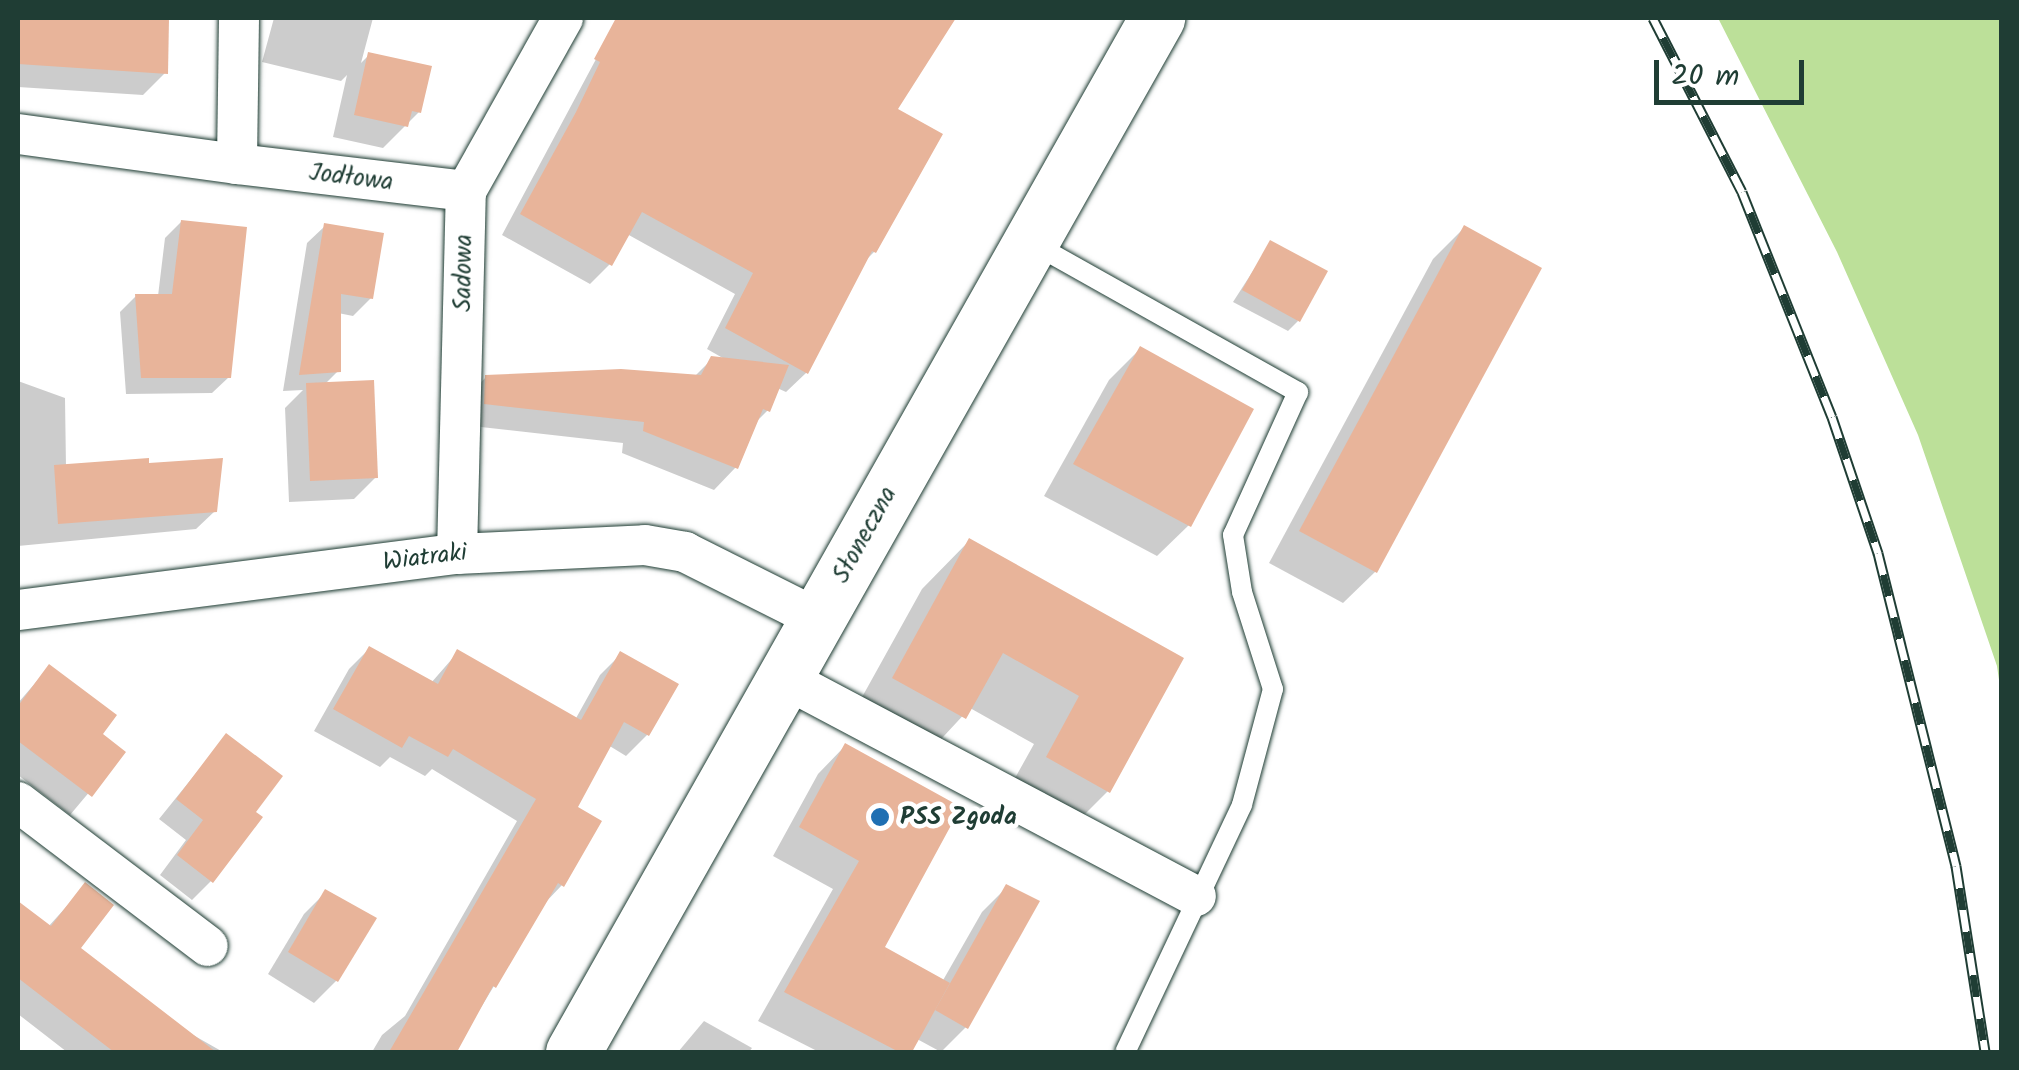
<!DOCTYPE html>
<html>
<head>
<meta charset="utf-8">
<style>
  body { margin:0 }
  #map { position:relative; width:2019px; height:1070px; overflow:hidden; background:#fff; font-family:Kalam,sans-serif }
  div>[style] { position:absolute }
  .green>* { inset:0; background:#bce099 }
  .shadow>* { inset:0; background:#0003 }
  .building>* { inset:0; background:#e8b49a }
  .roads { filter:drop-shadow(0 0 2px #1f3d34) drop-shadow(0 0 2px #1f3d34) }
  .lane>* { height:20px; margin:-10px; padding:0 10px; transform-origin:10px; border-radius:10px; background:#fff }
  .street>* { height:40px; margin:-20px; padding:0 20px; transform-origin:20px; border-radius:20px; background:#fff }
  .secondary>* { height:55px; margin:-27.5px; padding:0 27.5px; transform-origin:27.5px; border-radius:27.5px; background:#fff }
  .rail>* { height:11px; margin-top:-5.5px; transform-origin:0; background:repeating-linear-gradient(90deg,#fff 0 22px,#1f3d34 0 44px); box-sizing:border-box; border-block:2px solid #1f3d34 }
  .dots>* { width:28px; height:28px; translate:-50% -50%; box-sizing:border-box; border:5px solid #fff; border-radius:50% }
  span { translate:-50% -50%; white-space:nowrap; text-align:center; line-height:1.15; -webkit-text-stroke:9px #fff; paint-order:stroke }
  .street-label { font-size:25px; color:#1f3d34 }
  .poi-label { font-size:25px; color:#1f3d34; font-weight:700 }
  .left { translate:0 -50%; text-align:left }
  .frame { position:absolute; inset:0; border:20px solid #1f3d34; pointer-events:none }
  .scale { position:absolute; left:1654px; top:60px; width:150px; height:45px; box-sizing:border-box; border:5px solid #1f3d34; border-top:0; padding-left:12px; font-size:30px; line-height:35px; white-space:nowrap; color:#1f3d34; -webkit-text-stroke:8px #fff; paint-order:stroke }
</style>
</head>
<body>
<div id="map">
  <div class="green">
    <i style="clip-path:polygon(1718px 18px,2001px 18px,2001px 694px,1997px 666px,1918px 435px,1837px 252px)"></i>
  </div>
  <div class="shadow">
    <i style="clip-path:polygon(18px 18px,167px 18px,165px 73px,143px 95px,18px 87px)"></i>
    <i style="clip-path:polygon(274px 18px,373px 18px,361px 63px,369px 55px,419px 112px,383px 148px,333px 137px,347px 75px,341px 81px,262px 62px)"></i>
    <i style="clip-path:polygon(618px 18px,953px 18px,895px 110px,874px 252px,863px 263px,806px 373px,786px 392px,777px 388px,768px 410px,753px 425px,736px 467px,714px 490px,622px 453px,623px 443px,463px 425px,464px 400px,486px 377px,694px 377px,712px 359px,728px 361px,707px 349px,735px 294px,627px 234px,610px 264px,590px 284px,502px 235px)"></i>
    <i style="clip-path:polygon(181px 222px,229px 377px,212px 393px,126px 394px,120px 312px,136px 296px,158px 296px,165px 238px)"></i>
    <i style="clip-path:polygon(325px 226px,371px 298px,353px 316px,338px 313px,338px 371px,324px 385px,376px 477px,354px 499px,289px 502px,285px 408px,303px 390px,283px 391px,307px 243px)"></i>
    <i style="clip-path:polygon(1464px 228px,1375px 572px,1343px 603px,1269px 563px,1433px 259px)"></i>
    <i style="clip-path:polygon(1271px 243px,1298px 321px,1288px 331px,1233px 302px)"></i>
    <i style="clip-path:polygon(1140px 349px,1189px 525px,1157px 556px,1044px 496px,1109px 380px)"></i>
    <i style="clip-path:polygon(18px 381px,65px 398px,66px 467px,215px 511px,196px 529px,18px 546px)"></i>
    <i style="clip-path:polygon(969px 541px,1181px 659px,1108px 791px,1061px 838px,1000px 805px,1034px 744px,970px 708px,917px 765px,846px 726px,922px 589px)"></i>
    <i style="clip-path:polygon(369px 649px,431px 683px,458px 652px,575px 720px,600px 675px,621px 654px,676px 685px,647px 735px,626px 756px,608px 745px,574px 808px,562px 885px,543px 905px,454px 1052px,372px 1052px,382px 1035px,405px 1016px,517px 821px,432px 769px,425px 776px,390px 757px,380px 767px,314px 731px,349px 669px)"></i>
    <i style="clip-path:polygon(49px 667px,99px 734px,123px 752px,70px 815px,18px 775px,18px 703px)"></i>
    <i style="clip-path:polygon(226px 736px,252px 813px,211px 881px,192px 900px,160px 875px,186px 840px,159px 819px)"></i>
    <i style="clip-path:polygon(845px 746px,882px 948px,942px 982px,982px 912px,1007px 887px,966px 1027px,941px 1052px,917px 1039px,910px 1052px,819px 1052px,758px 1021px,833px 889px,773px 856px,818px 774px)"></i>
    <i style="clip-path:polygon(85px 886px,78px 949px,179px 1027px,223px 1052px,67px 1052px,18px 1014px,18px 903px,48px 927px)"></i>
    <i style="clip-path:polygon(326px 892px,336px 981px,314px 1003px,268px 974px,304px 914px)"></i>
    <i style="clip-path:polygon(704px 1021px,752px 1048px,749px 1052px,678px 1052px)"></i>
  </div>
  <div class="building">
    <i style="clip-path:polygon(18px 18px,169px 18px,168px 74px,18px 64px)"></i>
    <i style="clip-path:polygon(616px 18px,956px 18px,898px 109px,943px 134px,876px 253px,872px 251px,808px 374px,725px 328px,753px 273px,642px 212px,612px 266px,520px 214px,576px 112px,600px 62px,594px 59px)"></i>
    <i style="clip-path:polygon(368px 52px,432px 66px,421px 113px,412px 111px,408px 127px,354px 115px)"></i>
    <i style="clip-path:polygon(181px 220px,247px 227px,231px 378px,141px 378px,135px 294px,172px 294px)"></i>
    <i style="clip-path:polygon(324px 223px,384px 233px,373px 299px,341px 294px,341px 372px,299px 375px)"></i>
    <i style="clip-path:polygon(1464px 225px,1542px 268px,1377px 573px,1299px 531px)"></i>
    <i style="clip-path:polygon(1270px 240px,1328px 271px,1300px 322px,1242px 290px)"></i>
    <i style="clip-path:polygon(1140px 346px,1254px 409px,1191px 527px,1073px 464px)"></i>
    <i style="clip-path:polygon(711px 356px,789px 365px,770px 412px,763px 409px,738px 469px,643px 431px,644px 422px,484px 404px,485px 375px,621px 369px,701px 375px)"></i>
    <i style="clip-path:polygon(374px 380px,378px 478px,310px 481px,306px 383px)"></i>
    <i style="clip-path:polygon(149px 458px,149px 463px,223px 458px,217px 512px,58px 524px,54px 465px)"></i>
    <i style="clip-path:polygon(969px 538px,1184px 658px,1110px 793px,1046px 757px,1079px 696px,1003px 653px,966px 719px,892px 678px)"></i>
    <i style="clip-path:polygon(369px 646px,438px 684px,457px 649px,581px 720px,620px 651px,679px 684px,649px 736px,624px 722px,578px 807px,602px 821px,564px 887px,558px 883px,496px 988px,493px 986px,457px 1052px,389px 1052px,536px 799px,453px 749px,448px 757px,409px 736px,402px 748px,333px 709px)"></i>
    <i style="clip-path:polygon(49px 664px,117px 715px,103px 734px,126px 752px,92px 797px,18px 741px,18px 706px)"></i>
    <i style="clip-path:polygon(226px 733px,283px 776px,256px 812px,263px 817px,213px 883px,177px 855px,203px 820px,176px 799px)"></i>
    <i style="clip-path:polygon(845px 743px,961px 807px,885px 947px,950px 983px,912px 1052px,899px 1052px,784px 992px,859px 861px,799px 827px)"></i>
    <i style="clip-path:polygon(85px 882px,114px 905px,81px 948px,216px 1052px,114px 1052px,18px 978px,18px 901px,51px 926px)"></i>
    <i style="clip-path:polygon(1006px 884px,1040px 901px,968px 1029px,935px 1010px)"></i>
    <i style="clip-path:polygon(325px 889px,377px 918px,338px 982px,288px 952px)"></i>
  </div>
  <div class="roads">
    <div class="lane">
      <i style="left:1034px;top:244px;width:303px;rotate:29.3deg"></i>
      <i style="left:1298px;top:392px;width:157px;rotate:114.4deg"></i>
      <i style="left:1233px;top:535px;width:58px;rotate:81deg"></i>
      <i style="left:1242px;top:592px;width:102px;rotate:72.3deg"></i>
      <i style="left:1273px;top:689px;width:120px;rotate:105deg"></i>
      <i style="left:1242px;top:805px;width:273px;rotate:115.3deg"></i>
    </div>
    <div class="street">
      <i style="left:239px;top:18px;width:146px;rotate:90.8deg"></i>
      <i style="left:237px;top:164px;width:231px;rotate:6.7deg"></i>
      <i style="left:18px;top:134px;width:221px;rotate:7.8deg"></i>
      <i style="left:457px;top:554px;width:363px;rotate:-88.6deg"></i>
      <i style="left:466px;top:191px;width:198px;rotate:-60.7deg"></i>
      <i style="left:18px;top:610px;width:443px;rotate:-7.3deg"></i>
      <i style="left:457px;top:554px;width:188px;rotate:-2.7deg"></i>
      <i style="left:645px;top:545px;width:41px;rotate:9.9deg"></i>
      <i style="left:685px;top:552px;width:149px;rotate:26.7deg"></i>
      <i style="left:784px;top:678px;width:466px;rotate:27.9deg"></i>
      <i style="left:18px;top:802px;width:238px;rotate:37.2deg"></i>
    </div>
    <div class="secondary">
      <i style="left:573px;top:1052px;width:1188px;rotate:-60.54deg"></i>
    </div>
  </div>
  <div class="rail">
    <i style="left:1653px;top:18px;width:195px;rotate:62.9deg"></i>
    <i style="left:1742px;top:192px;width:242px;rotate:68.2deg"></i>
    <i style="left:1832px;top:417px;width:144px;rotate:71.3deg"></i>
    <i style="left:1878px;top:553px;width:323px;rotate:76deg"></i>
    <i style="left:1956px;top:866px;width:188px;rotate:81.1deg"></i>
  </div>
  <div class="dots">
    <i style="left:880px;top:817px;background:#1f6fb2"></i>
  </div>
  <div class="street-label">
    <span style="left:351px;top:178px;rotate:7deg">Jodłowa</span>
    <span style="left:464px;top:273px;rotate:-89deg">Sadowa</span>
    <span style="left:865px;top:535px;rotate:-61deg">Słoneczna</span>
    <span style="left:425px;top:558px;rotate:-7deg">Wiatraki</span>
  </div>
  <div class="poi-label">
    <span class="left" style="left:900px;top:817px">PSS Zgoda</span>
  </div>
  <div class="frame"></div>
  <div class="scale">20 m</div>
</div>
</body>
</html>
